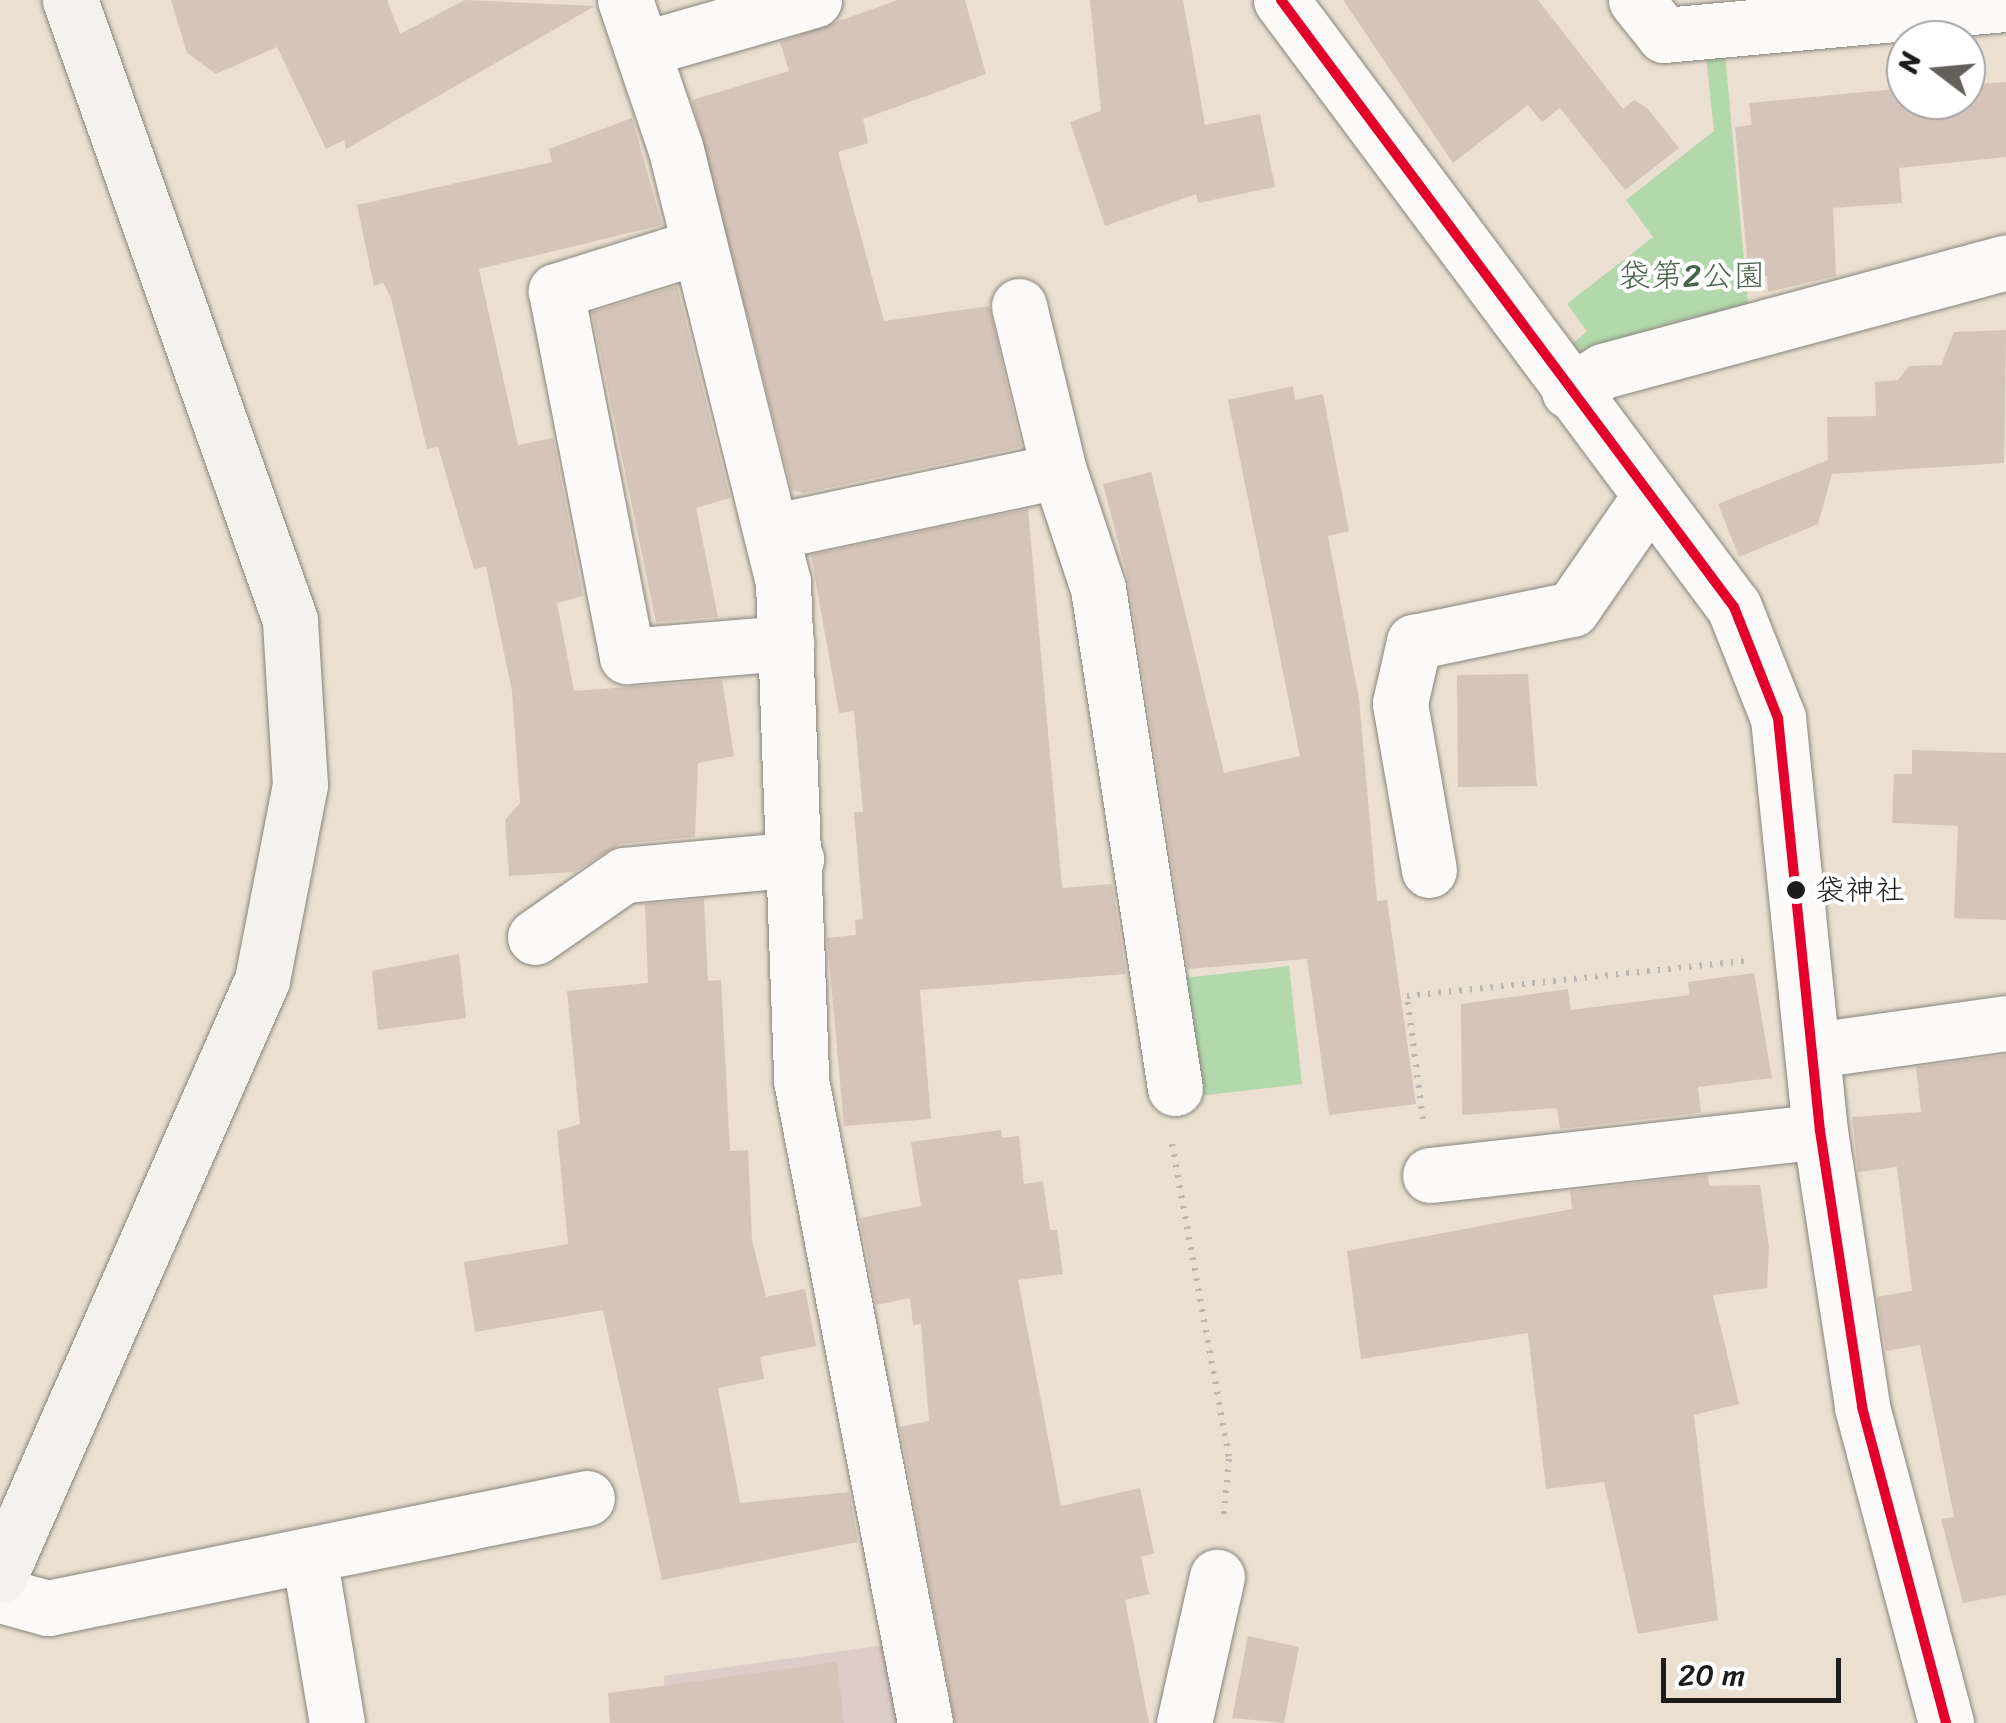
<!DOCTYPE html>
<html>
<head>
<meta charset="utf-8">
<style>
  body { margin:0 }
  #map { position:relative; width:2006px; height:1723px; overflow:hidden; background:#eadfd0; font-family:Sriracha,"Klee One",sans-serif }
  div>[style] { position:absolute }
  .industrial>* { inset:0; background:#ddcdc8 }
  .green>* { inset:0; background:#b2d8ac }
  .building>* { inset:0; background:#d5c4b9 }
  .path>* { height:6px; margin-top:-3px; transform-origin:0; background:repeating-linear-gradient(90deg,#b9b7b4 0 2.5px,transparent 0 10.5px) }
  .roads { filter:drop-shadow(0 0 2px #89847c) drop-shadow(0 0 2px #89847c) }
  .street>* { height:55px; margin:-27.5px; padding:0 27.5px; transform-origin:27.5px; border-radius:27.5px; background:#fcfaf8 }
  .secondary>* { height:55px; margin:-27.5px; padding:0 27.5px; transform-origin:27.5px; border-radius:27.5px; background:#f5f2ed }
  .bus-1>* { height:10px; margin:-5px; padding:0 5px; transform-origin:5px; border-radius:5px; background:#e4002b }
  .dots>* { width:28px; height:28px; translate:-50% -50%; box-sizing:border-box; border:5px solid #fff; border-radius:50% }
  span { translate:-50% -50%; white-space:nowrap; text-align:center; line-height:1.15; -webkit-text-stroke:8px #fff; paint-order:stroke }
  .bus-label { font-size:30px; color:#1c1c1c }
  .left { translate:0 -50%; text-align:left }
  .park-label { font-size:32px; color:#46654a }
  .north { position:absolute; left:1886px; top:20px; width:100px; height:100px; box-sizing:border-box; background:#fff; border:2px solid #a4a4a4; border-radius:50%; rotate:286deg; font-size:28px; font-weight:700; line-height:40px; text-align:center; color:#1c1c1c }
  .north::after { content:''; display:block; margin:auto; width:35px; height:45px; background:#64605b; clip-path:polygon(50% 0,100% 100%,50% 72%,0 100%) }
  .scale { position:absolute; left:1661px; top:1658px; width:180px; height:45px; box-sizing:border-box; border:5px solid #1c1c1c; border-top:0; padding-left:12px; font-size:30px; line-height:35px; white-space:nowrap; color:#1c1c1c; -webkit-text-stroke:8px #fff; paint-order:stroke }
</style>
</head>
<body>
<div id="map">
  <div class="industrial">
    <i style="clip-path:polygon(891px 1644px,909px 1723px,665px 1723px,664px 1676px)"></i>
  </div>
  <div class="green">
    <i style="clip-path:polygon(1725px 54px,1749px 315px,1603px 357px,1569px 347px,1587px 331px,1567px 304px,1653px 237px,1626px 200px,1714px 131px,1706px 56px)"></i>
    <i style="clip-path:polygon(1289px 966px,1302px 1084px,1189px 1097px,1176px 979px)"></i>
  </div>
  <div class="building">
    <i style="clip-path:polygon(171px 0,387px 0,400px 34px,465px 0,595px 6px,346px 149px,344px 140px,326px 149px,277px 47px,216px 74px,187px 53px)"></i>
    <i style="clip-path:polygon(898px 0,965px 0,986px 74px,863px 119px,868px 143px,838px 152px,884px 321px,989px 306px,1021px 447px,804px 493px,792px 490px,692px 100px,789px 71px,780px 42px)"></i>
    <i style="clip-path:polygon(1090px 0,1183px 0,1205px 125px,1260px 114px,1275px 187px,1198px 203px,1196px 194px,1105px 226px,1070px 122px,1101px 111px)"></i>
    <i style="clip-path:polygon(1343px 0,1538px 0,1623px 109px,1634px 100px,1647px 108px,1679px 148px,1625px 190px,1560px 108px,1542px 122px,1528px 105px,1453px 163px)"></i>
    <i style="clip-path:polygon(2006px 82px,2006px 157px,1899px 168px,1902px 203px,1833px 208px,1836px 276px,1768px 292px,1767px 276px,1749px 278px,1735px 127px,1752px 125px,1749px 103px,1906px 88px,1906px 100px,1966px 100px,1966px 85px)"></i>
    <i style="clip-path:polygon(632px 118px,662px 225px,479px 269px,518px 445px,553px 438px,583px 596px,557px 603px,574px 691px,722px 680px,734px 756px,698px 763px,695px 837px,620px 844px,574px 872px,509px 876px,505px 820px,520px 803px,512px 691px,486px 566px,474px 569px,438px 447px,427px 449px,391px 298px,383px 283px,374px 286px,357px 205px,552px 162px,549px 149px)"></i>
    <i style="clip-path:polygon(677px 286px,730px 498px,696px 508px,718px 617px,656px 622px,592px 312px)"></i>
    <i style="clip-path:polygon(2006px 330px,2004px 463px,1832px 474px,1818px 524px,1739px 557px,1718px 504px,1828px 460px,1827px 417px,1876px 416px,1875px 382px,1898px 380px,1909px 366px,1941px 365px,1954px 332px)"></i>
    <i style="clip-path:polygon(1293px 386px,1295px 400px,1323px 394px,1349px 531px,1328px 536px,1359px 699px,1377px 901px,1387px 900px,1416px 1104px,1329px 1115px,1307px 959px,1188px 969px,1129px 583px,1103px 484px,1151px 472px,1224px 773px,1300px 756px,1228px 400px)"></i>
    <i style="clip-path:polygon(1028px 509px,1062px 888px,1112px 884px,1126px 974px,920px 990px,931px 1119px,844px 1126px,827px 938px,856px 935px,855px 920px,863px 919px,854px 812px,863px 812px,854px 711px,839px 713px,811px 555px)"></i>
    <i style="clip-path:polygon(1528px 674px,1537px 786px,1458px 787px,1457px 675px)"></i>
    <i style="clip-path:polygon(1912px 750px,2006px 753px,2006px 920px,1954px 918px,1958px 826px,1892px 823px,1894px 774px,1912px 774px)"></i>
    <i style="clip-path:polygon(704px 899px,708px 981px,721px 980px,730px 1151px,748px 1150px,752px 1240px,766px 1297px,805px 1289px,816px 1346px,760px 1357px,764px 1379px,718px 1388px,740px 1503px,849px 1492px,858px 1542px,662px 1580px,603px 1310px,475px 1332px,464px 1262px,568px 1244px,557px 1131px,580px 1124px,567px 991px,648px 983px,645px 904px)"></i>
    <i style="clip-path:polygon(459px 954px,466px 1018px,378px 1030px,372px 971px)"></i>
    <i style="clip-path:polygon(1754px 973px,1772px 1078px,1698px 1087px,1701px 1113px,1560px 1129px,1557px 1108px,1462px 1115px,1461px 1004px,1568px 989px,1571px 1010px,1690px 995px,1688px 982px)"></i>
    <i style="clip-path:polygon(2006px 1055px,2006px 1595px,1963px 1603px,1941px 1519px,1954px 1517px,1920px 1345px,1886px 1351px,1877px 1297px,1912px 1291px,1897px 1167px,1858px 1172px,1852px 1117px,1921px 1112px,1916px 1067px)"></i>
    <i style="clip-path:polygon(1001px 1130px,1002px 1138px,1019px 1136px,1024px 1184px,1043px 1181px,1050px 1230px,1057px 1230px,1063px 1274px,1018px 1280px,1061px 1506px,1140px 1488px,1154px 1553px,1141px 1557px,1149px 1594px,1125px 1600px,1149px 1723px,955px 1723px,900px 1427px,929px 1421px,921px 1324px,913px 1325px,910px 1298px,876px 1305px,860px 1218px,921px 1206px,911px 1142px)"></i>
    <i style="clip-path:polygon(1708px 1175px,1709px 1186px,1760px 1185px,1769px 1247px,1767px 1288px,1713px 1295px,1739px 1404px,1694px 1415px,1718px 1620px,1638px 1634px,1604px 1482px,1546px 1489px,1528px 1333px,1361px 1359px,1347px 1251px,1572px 1209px,1570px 1191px)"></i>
    <i style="clip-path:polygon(1248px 1636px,1299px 1647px,1284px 1723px,1232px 1718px)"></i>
    <i style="clip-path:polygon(837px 1662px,844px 1723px,610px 1723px,608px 1693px)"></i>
  </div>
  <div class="path">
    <i style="left:1423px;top:1119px;width:124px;rotate:-97.4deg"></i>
    <i style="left:1407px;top:996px;width:340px;rotate:-5.9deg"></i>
    <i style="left:1172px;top:1144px;width:320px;rotate:79.7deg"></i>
    <i style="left:1229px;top:1459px;width:62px;rotate:95.5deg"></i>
  </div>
  <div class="roads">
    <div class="street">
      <i style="left:625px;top:0;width:158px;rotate:71.2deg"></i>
      <i style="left:676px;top:150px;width:445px;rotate:76.1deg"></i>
      <i style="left:783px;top:582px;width:498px;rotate:87.9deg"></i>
      <i style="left:801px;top:1080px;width:655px;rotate:79.08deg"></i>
      <i style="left:1281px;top:0;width:757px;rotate:53.27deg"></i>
      <i style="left:1734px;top:607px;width:119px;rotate:68.4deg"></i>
      <i style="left:1778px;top:718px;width:415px;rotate:84.2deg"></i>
      <i style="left:1820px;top:1131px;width:279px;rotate:81.3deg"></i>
      <i style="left:1862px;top:1407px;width:327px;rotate:75.1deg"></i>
      <i style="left:1636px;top:0;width:45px;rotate:51.3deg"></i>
      <i style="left:1664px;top:35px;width:343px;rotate:-5.2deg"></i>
      <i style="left:643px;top:49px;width:178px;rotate:-16deg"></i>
      <i style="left:696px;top:247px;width:147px;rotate:162.6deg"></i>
      <i style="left:556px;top:291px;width:372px;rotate:79deg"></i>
      <i style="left:627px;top:656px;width:160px;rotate:-4.7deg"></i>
      <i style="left:1019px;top:306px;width:170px;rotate:76.4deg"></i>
      <i style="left:1569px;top:391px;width:39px;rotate:-30deg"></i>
      <i style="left:1603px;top:371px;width:417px;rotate:-15.1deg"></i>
      <i style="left:771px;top:532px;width:294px;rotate:-12deg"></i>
      <i style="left:1059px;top:471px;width:123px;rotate:71.6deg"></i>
      <i style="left:1098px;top:588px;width:506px;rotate:81.25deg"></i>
      <i style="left:1429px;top:870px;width:169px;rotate:-99.9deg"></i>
      <i style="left:1400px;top:703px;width:63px;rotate:-77.1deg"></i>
      <i style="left:1414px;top:642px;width:161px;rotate:-11.8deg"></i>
      <i style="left:1572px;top:609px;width:137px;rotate:-55.4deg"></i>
      <i style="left:535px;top:937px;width:108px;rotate:-34.9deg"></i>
      <i style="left:624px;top:875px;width:173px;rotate:-5.3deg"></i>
      <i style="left:1815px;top:1050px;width:193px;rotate:-8deg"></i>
      <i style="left:1430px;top:1175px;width:392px;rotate:-6.4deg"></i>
      <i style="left:309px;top:1556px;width:169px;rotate:80.5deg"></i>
      <i style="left:0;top:1595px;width:50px;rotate:15.2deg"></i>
      <i style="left:48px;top:1608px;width:550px;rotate:-11.53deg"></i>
      <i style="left:1184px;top:1723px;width:150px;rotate:-77.3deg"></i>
    </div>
    <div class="secondary">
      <i style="left:0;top:1575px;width:650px;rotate:-66.23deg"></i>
      <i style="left:262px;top:980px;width:199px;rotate:-79deg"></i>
      <i style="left:300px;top:785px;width:165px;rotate:-93.5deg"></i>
      <i style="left:290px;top:620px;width:658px;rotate:-109.54deg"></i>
    </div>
  </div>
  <div class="bus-1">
    <i style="left:1281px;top:0;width:757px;rotate:53.27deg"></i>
    <i style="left:1734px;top:607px;width:119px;rotate:68.4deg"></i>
    <i style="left:1778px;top:718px;width:415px;rotate:84.2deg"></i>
    <i style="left:1820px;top:1131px;width:279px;rotate:81.3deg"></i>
    <i style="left:1862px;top:1407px;width:327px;rotate:75.1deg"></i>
  </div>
  <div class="dots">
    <i style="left:1796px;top:890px;background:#1c1c1c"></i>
  </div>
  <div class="bus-label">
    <span class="left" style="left:1815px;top:890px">袋神社</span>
  </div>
  <div class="park-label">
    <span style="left:1692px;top:276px">袋第2公園</span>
  </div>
  <div class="north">N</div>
  <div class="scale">20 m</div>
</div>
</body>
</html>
